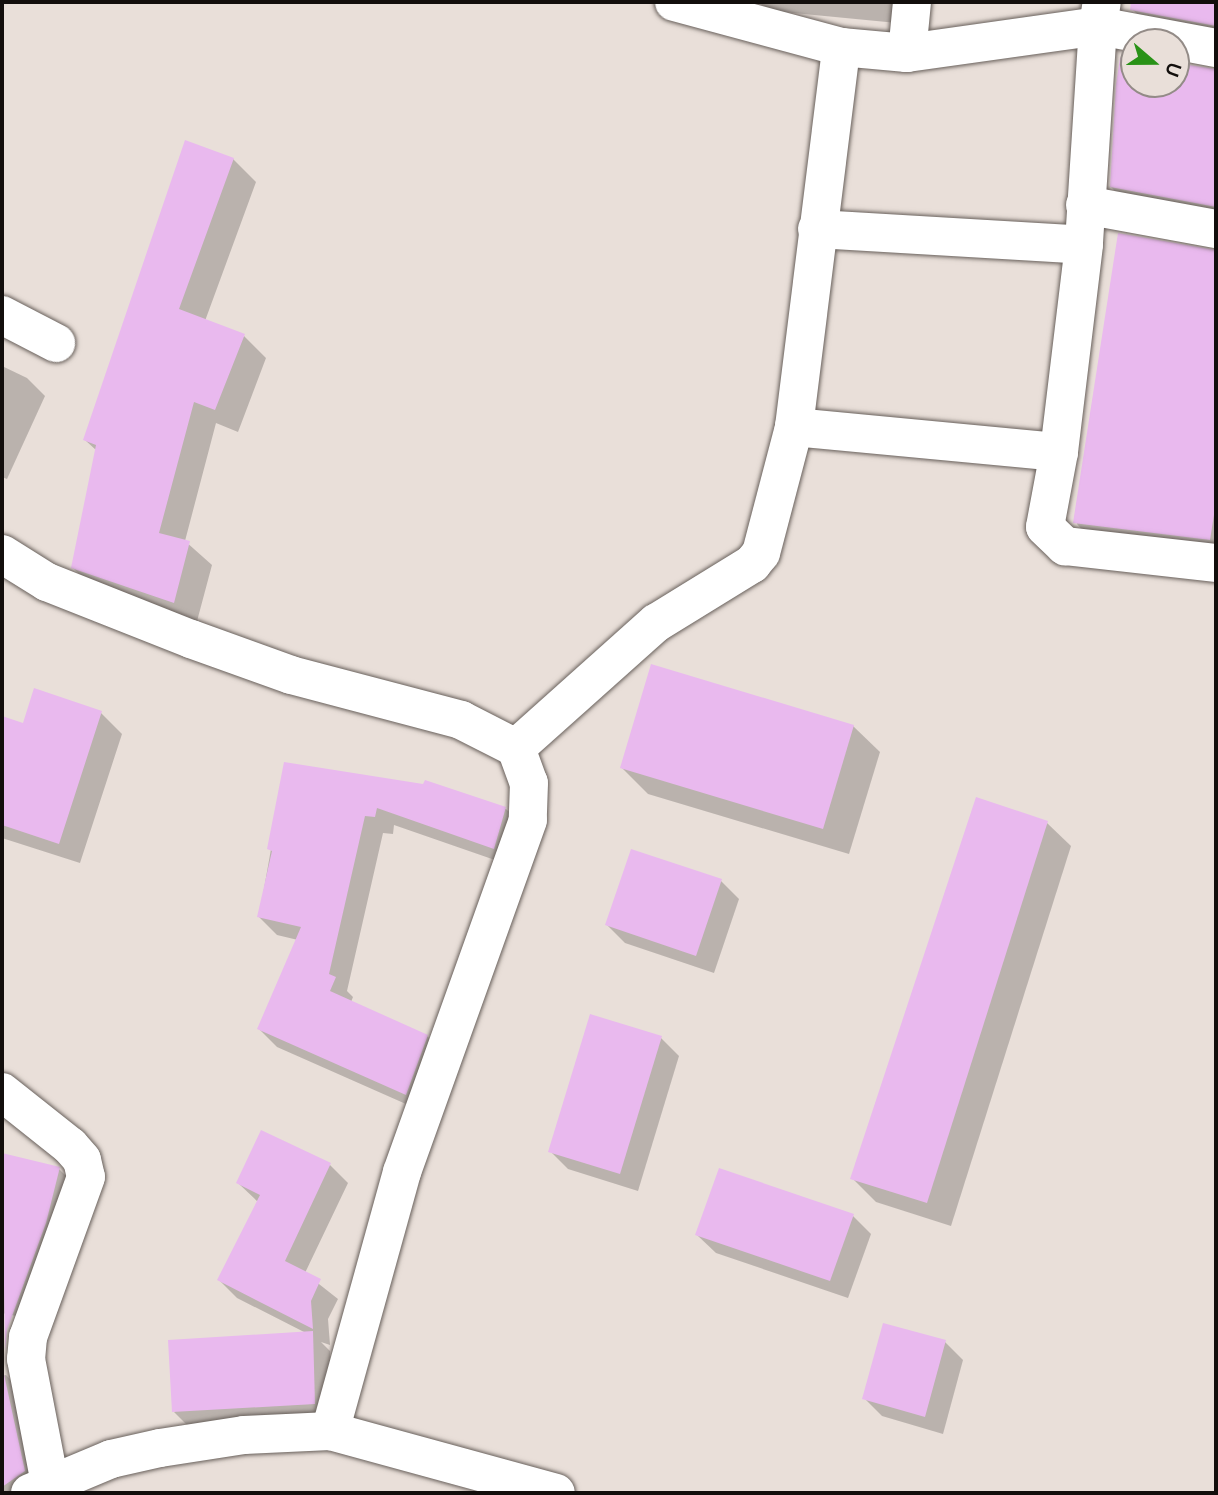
<!DOCTYPE html>
<html>
<head>
<meta charset="utf-8">
<style>
  body { margin:0 }
  #map { position:relative; width:1218px; height:1495px; overflow:hidden; background:#e9dfd9; font-family:Cabin,sans-serif }
  div>[style] { position:absolute }
  .shadow>* { inset:0; background:#0003 }
  .building>* { inset:0; background:#e9b9ee }
  .roads { filter:drop-shadow(0 0 2px #68605b) drop-shadow(0 0 2px #68605b) }
  .minor>* { height:38px; margin:-19px; padding:0 19px; transform-origin:19px; border-radius:19px; background:#fff }
  span { translate:-50% -50%; white-space:nowrap; text-align:center; line-height:1.15; -webkit-text-stroke:5px #e9dfd9; paint-order:stroke }
  .frame { position:absolute; inset:0; border:4px solid #120e0c; pointer-events:none }
  .north { position:absolute; left:1120px; top:28px; width:70px; height:70px; box-sizing:border-box; background:#e9dfd9; border:2px solid #938b87; border-radius:50%; rotate:110deg; font-size:19px; font-weight:700; line-height:28px; text-align:center; color:#120e0c }
  .north::after { content:''; display:block; margin:auto; width:24px; height:32px; background:#299217; clip-path:polygon(50% 0,100% 100%,50% 72%,0 100%) }
</style>
</head>
<body>
<div id="map">
  <div class="shadow">
    <i style="clip-path:polygon(757px 2px,899px 2px,897px 23px,773px 11px)"></i>
    <i style="clip-path:polygon(1133px 2px,1216px 2px,1216px 32px,1141px 18px,1132px 9px)"></i>
    <i style="clip-path:polygon(1134px 57px,1134px 84px,1176px 84px,1176px 65px,1216px 70px,1216px 213px,1120px 196px,1111px 187px)"></i>
    <i style="clip-path:polygon(233px 159px,256px 182px,205px 321px,244px 336px,266px 358px,238px 432px,216px 423px,185px 541px,212px 565px,196px 625px,95px 590px,72px 567px,97px 451px,85px 440px)"></i>
    <i style="clip-path:polygon(1120px 235px,1216px 251px,1216px 548px,1085px 533px,1077px 524px)"></i>
    <i style="clip-path:polygon(2px 366px,27px 378px,45px 396px,7px 479px,2px 477px)"></i>
    <i style="clip-path:polygon(101px 713px,122px 734px,80px 863px,2px 838px,2px 718px,24px 726px)"></i>
    <i style="clip-path:polygon(853px 726px,880px 752px,849px 854px,648px 794px,622px 768px)"></i>
    <i style="clip-path:polygon(286px 764px,506px 809px,524px 827px,512px 866px,394px 825px,393px 834px,383px 833px,347px 991px,353px 997px,351px 1002px,427px 1036px,445px 1054px,424px 1112px,277px 1047px,259px 1029px,298px 940px,277px 935px,259px 917px)"></i>
    <i style="clip-path:polygon(1047px 823px,1071px 846px,951px 1226px,876px 1202px,852px 1178px)"></i>
    <i style="clip-path:polygon(721px 881px,739px 899px,714px 973px,625px 943px,607px 925px)"></i>
    <i style="clip-path:polygon(661px 1038px,679px 1056px,638px 1191px,568px 1169px,550px 1151px)"></i>
    <i style="clip-path:polygon(262px 1132px,330px 1165px,348px 1183px,305px 1273px,338px 1299px,328px 1319px,330px 1345px,321px 1342px,330px 1351px,332px 1421px,192px 1430px,174px 1412px,306px 1333px,237px 1298px,219px 1280px,258px 1202px,238px 1183px)"></i>
    <i style="clip-path:polygon(2px 1155px,59px 1169px,77px 1187px,35px 1320px,2px 1313px)"></i>
    <i style="clip-path:polygon(853px 1216px,871px 1234px,848px 1298px,716px 1253px,697px 1235px)"></i>
    <i style="clip-path:polygon(945px 1342px,963px 1360px,943px 1434px,882px 1416px,864px 1398px)"></i>
    <i style="clip-path:polygon(6px 1375px,24px 1394px,39px 1493px,2px 1493px,2px 1376px)"></i>
  </div>
  <div class="building">
    <i style="clip-path:polygon(1131px 2px,1216px 2px,1216px 26px,1130px 10px)"></i>
    <i style="clip-path:polygon(1125px 53px,1134px 55px,1134px 84px,1176px 84px,1176px 63px,1216px 69px,1216px 207px,1110px 187px,1116px 84px,1120px 58px)"></i>
    <i style="clip-path:polygon(185px 140px,234px 158px,179px 309px,245px 334px,215px 410px,194px 402px,159px 533px,190px 541px,174px 603px,71px 568px,96px 445px,83px 440px)"></i>
    <i style="clip-path:polygon(1118px 233px,1216px 250px,1216px 502px,1210px 540px,1073px 523px)"></i>
    <i style="clip-path:polygon(651px 664px,854px 725px,823px 829px,620px 768px)"></i>
    <i style="clip-path:polygon(34px 688px,102px 711px,59px 844px,2px 825px,2px 716px,23px 723px)"></i>
    <i style="clip-path:polygon(284px 762px,423px 784px,425px 780px,506px 807px,494px 849px,377px 808px,375px 817px,365px 816px,329px 974px,336px 977px,330px 991px,428px 1035px,406px 1095px,257px 1029px,301px 927px,257px 917px,272px 851px,267px 849px)"></i>
    <i style="clip-path:polygon(976px 797px,1048px 821px,927px 1203px,850px 1179px)"></i>
    <i style="clip-path:polygon(631px 849px,722px 879px,696px 956px,605px 925px)"></i>
    <i style="clip-path:polygon(590px 1014px,662px 1036px,620px 1174px,548px 1152px)"></i>
    <i style="clip-path:polygon(261px 1130px,331px 1163px,285px 1261px,321px 1279px,311px 1301px,313px 1329px,217px 1280px,260px 1195px,236px 1183px)"></i>
    <i style="clip-path:polygon(2px 1153px,60px 1167px,46px 1223px,7px 1330px,5px 1351px)"></i>
    <i style="clip-path:polygon(719px 1168px,854px 1214px,830px 1281px,695px 1235px)"></i>
    <i style="clip-path:polygon(883px 1323px,946px 1340px,925px 1417px,862px 1399px)"></i>
    <i style="clip-path:polygon(313px 1331px,315px 1404px,172px 1412px,168px 1340px)"></i>
    <i style="clip-path:polygon(2px 1365px,25px 1471px,2px 1487px)"></i>
  </div>
  <div class="roads">
    <div class="minor">
      <i style="left:841px;top:47px;width:66px;rotate:5.2deg"></i>
      <i style="left:907px;top:53px;width:193px;rotate:-8deg"></i>
      <i style="left:1098px;top:26px;width:24px;rotate:-81deg"></i>
      <i style="left:1216px;top:48px;width:120px;rotate:-169.4deg"></i>
      <i style="left:1098px;top:26px;width:219px;rotate:93.7deg"></i>
      <i style="left:1084px;top:245px;width:209px;rotate:96.9deg"></i>
      <i style="left:1059px;top:452px;width:76px;rotate:100.6deg"></i>
      <i style="left:1045px;top:527px;width:28px;rotate:44deg"></i>
      <i style="left:1065px;top:546px;width:152px;rotate:6.4deg"></i>
      <i style="left:907px;top:53px;width:51px;rotate:-84.4deg"></i>
      <i style="left:1085px;top:205px;width:133px;rotate:10.4deg"></i>
      <i style="left:817px;top:229px;width:267px;rotate:3.4deg"></i>
      <i style="left:2px;top:315px;width:61px;rotate:27.4deg"></i>
      <i style="left:794px;top:427px;width:266px;rotate:5.4deg"></i>
      <i style="left:2px;top:554px;width:53px;rotate:31.9deg"></i>
      <i style="left:47px;top:582px;width:155px;rotate:21.6deg"></i>
      <i style="left:191px;top:639px;width:106px;rotate:19.8deg"></i>
      <i style="left:291px;top:675px;width:176px;rotate:14.8deg"></i>
      <i style="left:461px;top:720px;width:62px;rotate:27deg"></i>
      <i style="left:516px;top:748px;width:37px;rotate:70deg"></i>
      <i style="left:529px;top:783px;width:37px;rotate:92deg"></i>
      <i style="left:528px;top:820px;width:374px;rotate:109.7deg"></i>
      <i style="left:402px;top:1172px;width:269px;rotate:105.5deg"></i>
      <i style="left:516px;top:748px;width:188px;rotate:-41.8deg"></i>
      <i style="left:656px;top:623px;width:113px;rotate:-31.6deg"></i>
      <i style="left:752px;top:564px;width:14px;rotate:-51deg"></i>
      <i style="left:761px;top:553px;width:130px;rotate:-75.3deg"></i>
      <i style="left:794px;top:427px;width:383px;rotate:-82.9deg"></i>
      <i style="left:841px;top:47px;width:173px;rotate:-164.9deg"></i>
      <i style="left:2px;top:1092px;width:87px;rotate:38.5deg"></i>
      <i style="left:70px;top:1146px;width:18px;rotate:49deg"></i>
      <i style="left:82px;top:1160px;width:17px;rotate:77deg"></i>
      <i style="left:86px;top:1177px;width:170px;rotate:109.9deg"></i>
      <i style="left:28px;top:1337px;width:22px;rotate:95deg"></i>
      <i style="left:26px;top:1359px;width:127px;rotate:79.1deg"></i>
      <i style="left:30px;top:1493px;width:88px;rotate:-22.8deg"></i>
      <i style="left:111px;top:1459px;width:50px;rotate:-12.7deg"></i>
      <i style="left:160px;top:1448px;width:85px;rotate:-8.8deg"></i>
      <i style="left:244px;top:1435px;width:86px;rotate:-2.7deg"></i>
      <i style="left:330px;top:1431px;width:234px;rotate:15.3deg"></i>
    </div>
  </div>
  <div class="frame"></div>
  <div class="north">U</div>
</div>
</body>
</html>
